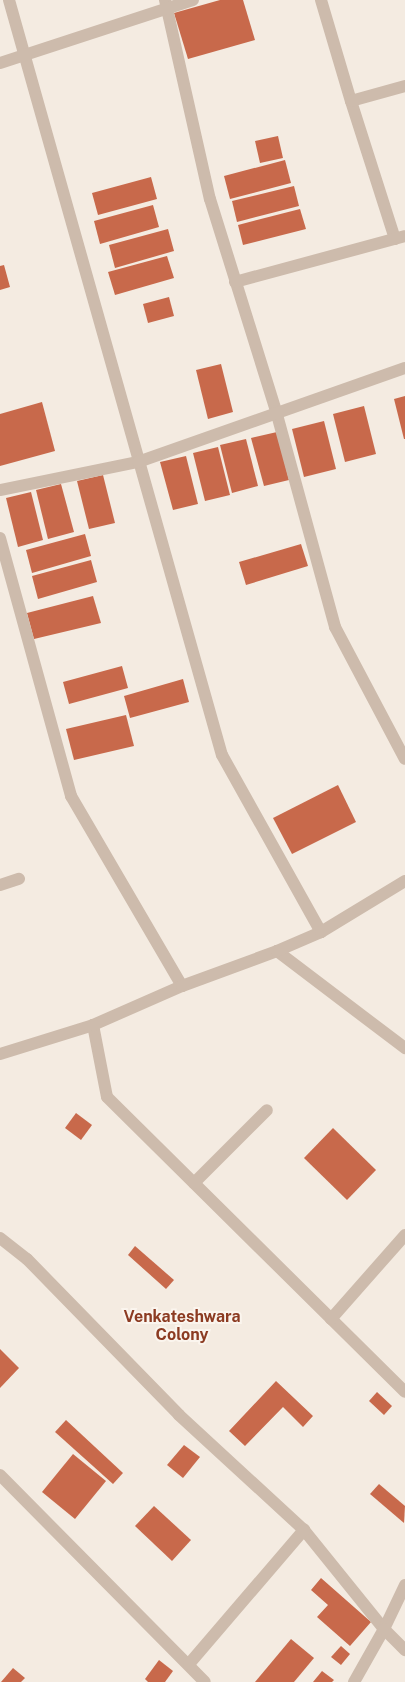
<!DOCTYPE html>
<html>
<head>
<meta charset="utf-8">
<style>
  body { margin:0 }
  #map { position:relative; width:405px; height:1682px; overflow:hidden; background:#f4ebe1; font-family:"Public Sans",sans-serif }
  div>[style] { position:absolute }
  .building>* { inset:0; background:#c8694b }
  .minor>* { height:12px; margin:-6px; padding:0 6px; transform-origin:6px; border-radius:6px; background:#cdbbac }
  span { translate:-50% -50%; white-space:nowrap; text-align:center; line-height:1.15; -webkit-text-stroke:4px #fbf5ee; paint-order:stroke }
  .neighbourhood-label { font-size:16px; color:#8c3b22; font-weight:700 }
</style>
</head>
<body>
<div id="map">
  <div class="building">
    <i style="clip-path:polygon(220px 0,243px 0,255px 40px,188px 59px,174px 13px)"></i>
    <i style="clip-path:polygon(278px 136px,283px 158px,260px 163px,255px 141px)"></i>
    <i style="clip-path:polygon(285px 160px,291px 183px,230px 199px,224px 176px)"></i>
    <i style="clip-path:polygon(151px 177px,157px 199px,98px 215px,92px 193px)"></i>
    <i style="clip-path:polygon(294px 186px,299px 206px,237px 222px,232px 201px)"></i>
    <i style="clip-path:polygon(153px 205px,159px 227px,100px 244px,94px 221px)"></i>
    <i style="clip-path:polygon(300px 209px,306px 229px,243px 245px,238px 225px)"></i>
    <i style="clip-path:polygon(168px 229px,174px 251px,115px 268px,109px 245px)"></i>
    <i style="clip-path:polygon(167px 256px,174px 278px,115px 295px,108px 272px)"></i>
    <i style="clip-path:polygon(4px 265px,10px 287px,0 290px,0 266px)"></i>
    <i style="clip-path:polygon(169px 297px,174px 316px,148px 323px,143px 304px)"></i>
    <i style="clip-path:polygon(221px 364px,233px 412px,208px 419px,196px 370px)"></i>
    <i style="clip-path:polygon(405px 396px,405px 439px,404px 439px,394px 399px)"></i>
    <i style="clip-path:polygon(42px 402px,55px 451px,0 466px,0 414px)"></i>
    <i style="clip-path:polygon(364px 406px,376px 454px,345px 462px,333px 414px)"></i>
    <i style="clip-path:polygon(324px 421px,336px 469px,304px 477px,292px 429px)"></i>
    <i style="clip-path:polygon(277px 432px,289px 480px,264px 486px,251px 438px)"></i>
    <i style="clip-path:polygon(246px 439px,258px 486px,232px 493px,220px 445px)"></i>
    <i style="clip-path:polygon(218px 447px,230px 495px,205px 501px,193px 453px)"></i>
    <i style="clip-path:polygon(186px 456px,198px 504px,173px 510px,160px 462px)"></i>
    <i style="clip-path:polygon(103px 475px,115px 523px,89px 529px,77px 481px)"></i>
    <i style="clip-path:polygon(61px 484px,74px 532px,48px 539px,36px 490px)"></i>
    <i style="clip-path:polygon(31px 492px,43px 540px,18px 547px,6px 498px)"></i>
    <i style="clip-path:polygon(85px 534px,91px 556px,32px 573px,26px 550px)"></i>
    <i style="clip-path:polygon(301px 544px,308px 566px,246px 585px,239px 562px)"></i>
    <i style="clip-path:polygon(91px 560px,97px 582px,38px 599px,32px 576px)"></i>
    <i style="clip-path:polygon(93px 596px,101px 623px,34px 639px,27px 613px)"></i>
    <i style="clip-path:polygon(122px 666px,128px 688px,69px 704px,63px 682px)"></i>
    <i style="clip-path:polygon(183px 679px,189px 702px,130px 718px,124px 696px)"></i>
    <i style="clip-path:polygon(126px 715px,134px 746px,74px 760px,66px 729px)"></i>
    <i style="clip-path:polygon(338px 785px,356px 822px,292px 854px,273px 818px)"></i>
    <i style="clip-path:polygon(76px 1113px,92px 1125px,81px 1140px,65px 1128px)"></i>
    <i style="clip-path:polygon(333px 1128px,376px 1170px,347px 1200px,304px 1158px)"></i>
    <i style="clip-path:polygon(135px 1246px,174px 1280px,166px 1289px,128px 1255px)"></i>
    <i style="clip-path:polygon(0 1349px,19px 1368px,0 1388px)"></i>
    <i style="clip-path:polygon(276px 1381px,313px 1416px,303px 1427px,283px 1407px,245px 1446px,229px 1431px)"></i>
    <i style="clip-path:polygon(377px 1392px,392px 1406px,384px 1415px,369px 1401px)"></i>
    <i style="clip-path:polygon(66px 1420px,123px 1473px,113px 1484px,55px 1432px)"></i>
    <i style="clip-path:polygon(184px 1445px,200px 1457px,183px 1478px,167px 1465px)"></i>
    <i style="clip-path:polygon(73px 1454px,106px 1481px,75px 1519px,42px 1492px)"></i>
    <i style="clip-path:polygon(379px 1484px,405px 1506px,404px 1523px,370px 1494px)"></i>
    <i style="clip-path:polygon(154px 1506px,191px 1540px,172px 1561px,135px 1526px)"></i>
    <i style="clip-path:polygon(321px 1578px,371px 1622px,350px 1646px,317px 1617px,328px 1605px,311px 1590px)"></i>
    <i style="clip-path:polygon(291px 1639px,314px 1658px,294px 1682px,255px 1682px)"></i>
    <i style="clip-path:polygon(341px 1646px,350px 1654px,341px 1665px,331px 1657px)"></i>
    <i style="clip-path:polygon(159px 1660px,173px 1671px,165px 1682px,148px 1682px,145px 1679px)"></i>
    <i style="clip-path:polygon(13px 1668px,25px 1678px,21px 1682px,1px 1682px)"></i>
    <i style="clip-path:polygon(322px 1671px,334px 1680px,332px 1682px,313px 1682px)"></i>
  </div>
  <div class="minor">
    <i style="left:9px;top:0;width:784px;rotate:74.25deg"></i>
    <i style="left:222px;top:755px;width:203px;rotate:60.8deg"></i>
    <i style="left:165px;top:0;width:204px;rotate:77.3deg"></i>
    <i style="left:210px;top:199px;width:222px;rotate:72.7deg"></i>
    <i style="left:276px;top:411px;width:224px;rotate:74.7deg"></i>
    <i style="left:335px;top:627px;width:149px;rotate:62.1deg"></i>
    <i style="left:321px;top:0;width:105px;rotate:73.5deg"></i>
    <i style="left:0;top:63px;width:203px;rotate:-18.1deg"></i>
    <i style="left:395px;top:239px;width:145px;rotate:-107.7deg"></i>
    <i style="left:351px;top:101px;width:56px;rotate:-15.5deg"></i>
    <i style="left:235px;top:282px;width:176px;rotate:-15.1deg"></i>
    <i style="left:0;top:490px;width:141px;rotate:-11.5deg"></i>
    <i style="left:138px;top:462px;width:283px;rotate:-19.4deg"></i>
    <i style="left:0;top:538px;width:268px;rotate:74.6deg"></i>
    <i style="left:71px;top:796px;width:220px;rotate:59.7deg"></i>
    <i style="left:0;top:885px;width:20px;rotate:-18deg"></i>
    <i style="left:277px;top:951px;width:161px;rotate:37.2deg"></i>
    <i style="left:93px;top:1025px;width:73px;rotate:79deg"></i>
    <i style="left:107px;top:1097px;width:419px;rotate:44.7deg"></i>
    <i style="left:0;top:1054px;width:97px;rotate:-17.3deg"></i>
    <i style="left:93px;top:1025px;width:97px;rotate:-23.7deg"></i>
    <i style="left:182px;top:986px;width:101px;rotate:-20.2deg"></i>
    <i style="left:277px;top:951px;width:48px;rotate:-23.4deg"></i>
    <i style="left:321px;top:932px;width:98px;rotate:-31.3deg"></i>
    <i style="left:194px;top:1183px;width:103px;rotate:-45deg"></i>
    <i style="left:0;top:1238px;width:34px;rotate:38deg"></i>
    <i style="left:27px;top:1259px;width:218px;rotate:45.7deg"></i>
    <i style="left:179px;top:1415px;width:170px;rotate:42.6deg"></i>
    <i style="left:304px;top:1530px;width:127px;rotate:51.1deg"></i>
    <i style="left:384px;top:1629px;width:61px;rotate:119.5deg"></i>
    <i style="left:331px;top:1319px;width:112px;rotate:-48.6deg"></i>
    <i style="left:0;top:1475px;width:291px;rotate:45.3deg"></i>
    <i style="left:405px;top:1585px;width:49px;rotate:115.5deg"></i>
    <i style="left:384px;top:1629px;width:30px;rotate:45deg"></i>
    <i style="left:189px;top:1664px;width:177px;rotate:-49.4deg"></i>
  </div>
  <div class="neighbourhood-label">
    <span style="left:182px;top:1326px">Venkateshwara<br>Colony</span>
  </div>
</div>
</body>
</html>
